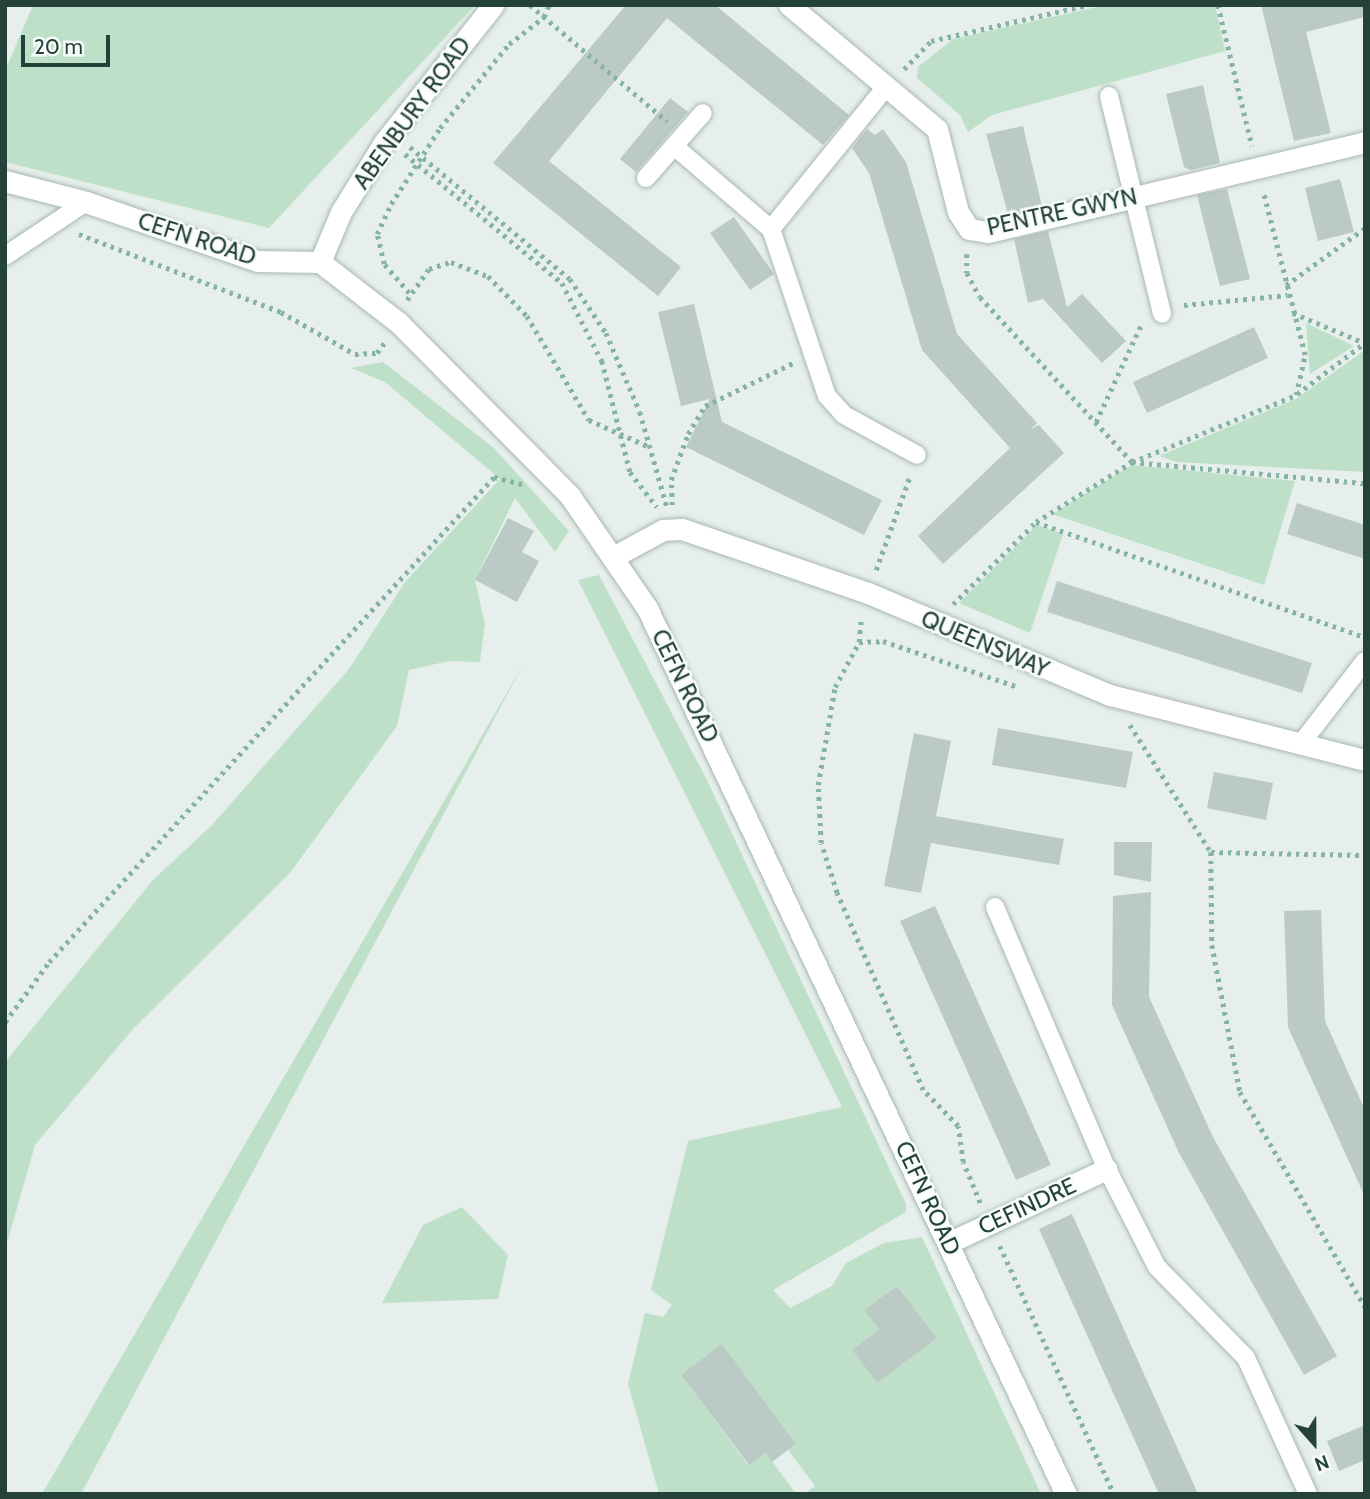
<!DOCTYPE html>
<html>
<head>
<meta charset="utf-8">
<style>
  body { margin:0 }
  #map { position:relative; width:1370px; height:1499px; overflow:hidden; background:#e6efeb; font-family:Cabin,sans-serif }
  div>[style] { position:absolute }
  .green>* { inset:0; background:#bfe0c8 }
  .building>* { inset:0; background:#bbcac4 }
  .path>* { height:4.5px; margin-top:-2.25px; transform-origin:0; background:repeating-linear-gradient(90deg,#86b3a5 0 3.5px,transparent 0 8.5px) }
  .roads { filter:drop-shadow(0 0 2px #a8b8b2) drop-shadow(0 0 2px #a8b8b2) }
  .lane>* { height:18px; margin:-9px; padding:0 9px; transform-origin:9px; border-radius:9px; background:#fff }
  .street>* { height:21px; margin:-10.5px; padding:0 10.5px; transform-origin:10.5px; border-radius:10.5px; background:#fff }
  .secondary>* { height:21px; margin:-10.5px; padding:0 10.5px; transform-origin:10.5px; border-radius:10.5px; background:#fff }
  span { translate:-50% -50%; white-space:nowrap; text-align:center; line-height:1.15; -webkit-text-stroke:5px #f7fbf9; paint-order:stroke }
  .street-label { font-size:23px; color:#24423a }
  .frame { position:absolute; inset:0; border:7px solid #24423a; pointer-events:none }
  .north { position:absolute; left:1279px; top:1408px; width:70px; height:70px; -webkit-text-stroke:5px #f7fbf9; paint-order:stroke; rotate:159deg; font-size:19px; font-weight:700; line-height:28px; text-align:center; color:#24423a }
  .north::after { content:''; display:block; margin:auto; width:24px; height:32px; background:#24423a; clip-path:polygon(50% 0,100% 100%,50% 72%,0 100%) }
  .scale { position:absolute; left:21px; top:35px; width:89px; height:32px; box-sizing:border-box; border:4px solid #24423a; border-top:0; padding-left:9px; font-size:21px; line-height:24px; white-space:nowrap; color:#24423a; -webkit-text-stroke:5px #f7fbf9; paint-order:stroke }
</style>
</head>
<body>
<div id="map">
  <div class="green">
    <i style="clip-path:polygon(33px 5px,475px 5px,269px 228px,5px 162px,5px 71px)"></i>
    <i style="clip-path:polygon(1106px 5px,1215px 5px,1225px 51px,992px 115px,968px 132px,960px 115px,917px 78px,918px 67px,953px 39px)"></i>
    <i style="clip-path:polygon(1306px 323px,1354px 346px,1310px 374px)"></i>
    <i style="clip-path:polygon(1365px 350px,1365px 472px,1176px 462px,1159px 456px,1296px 399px)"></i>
    <i style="clip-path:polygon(383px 362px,494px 448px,569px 531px,555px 552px,515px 498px,475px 580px,485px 624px,480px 662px,449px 661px,409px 670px,397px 726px,290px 873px,133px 1029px,35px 1145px,5px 1250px,5px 1062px,152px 881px,212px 825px,349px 669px,405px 582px,500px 479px,385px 382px,351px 368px)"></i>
    <i style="clip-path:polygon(1132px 465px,1295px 481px,1264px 585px,1052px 514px)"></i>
    <i style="clip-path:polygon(1037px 525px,1063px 534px,1030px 633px,959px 603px)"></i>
    <i style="clip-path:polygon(evenodd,599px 575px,707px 780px,906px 1204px,906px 1212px,773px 1290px,790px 1308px,832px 1286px,846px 1263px,884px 1243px,922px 1237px,1041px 1494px,804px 1494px,815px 1486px,788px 1450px,796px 1444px,722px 1345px,681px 1375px,748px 1465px,766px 1453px,796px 1494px,659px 1494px,628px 1384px,645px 1313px,663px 1317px,672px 1305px,651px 1290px,688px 1141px,842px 1107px,578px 580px,599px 575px,897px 1286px,937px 1338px,877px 1383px,852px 1350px,879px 1329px,865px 1310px,897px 1286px)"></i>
    <i style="clip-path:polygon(523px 665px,81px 1494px,42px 1494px)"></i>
    <i style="clip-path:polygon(462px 1207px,508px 1255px,498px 1299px,382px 1303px,423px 1225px)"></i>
  </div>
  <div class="building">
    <i style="clip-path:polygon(626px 5px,715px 5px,849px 115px,823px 145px,667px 18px,549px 161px,681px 267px,658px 296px,493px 163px)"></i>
    <i style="clip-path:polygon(1261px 5px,1365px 5px,1365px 17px,1306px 32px,1331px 133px,1294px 141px)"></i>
    <i style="clip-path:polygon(1203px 85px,1220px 163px,1191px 170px,1184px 167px,1166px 94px)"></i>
    <i style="clip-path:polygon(670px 98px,688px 112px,636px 172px,620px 159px)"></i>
    <i style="clip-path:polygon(1023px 126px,1042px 206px,1008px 214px,986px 134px)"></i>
    <i style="clip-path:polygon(867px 129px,875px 135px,883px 129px,906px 162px,957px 334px,1037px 423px,1031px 429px,1039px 425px,1064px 453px,943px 564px,918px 536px,1010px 448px,922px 350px,869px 173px,852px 148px)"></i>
    <i style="clip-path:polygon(1340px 179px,1354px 232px,1318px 241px,1305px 188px)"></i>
    <i style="clip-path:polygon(1227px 189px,1250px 279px,1220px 286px,1197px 195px)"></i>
    <i style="clip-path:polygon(734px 217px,774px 274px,750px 290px,710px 233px)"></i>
    <i style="clip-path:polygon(1048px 231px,1067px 307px,1082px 294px,1126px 341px,1102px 363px,1043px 299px,1028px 303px,1014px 239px)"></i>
    <i style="clip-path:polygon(694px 304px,722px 422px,882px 500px,864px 535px,686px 447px,710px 399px,681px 406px,658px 312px)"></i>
    <i style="clip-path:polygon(1254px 327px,1268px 358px,1147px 413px,1133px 382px)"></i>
    <i style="clip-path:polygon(1297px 503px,1365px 525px,1365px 559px,1287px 534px)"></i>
    <i style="clip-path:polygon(508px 518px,534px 531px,522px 552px,539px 561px,517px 602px,475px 580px)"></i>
    <i style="clip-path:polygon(1057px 581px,1312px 663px,1302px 693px,1047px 612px)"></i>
    <i style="clip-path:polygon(998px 728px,1133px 752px,1126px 788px,992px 765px)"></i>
    <i style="clip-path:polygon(914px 733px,951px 741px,936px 816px,1064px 839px,1059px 865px,931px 843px,921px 893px,884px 886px)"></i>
    <i style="clip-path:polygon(1214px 772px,1273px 783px,1266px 820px,1207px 808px)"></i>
    <i style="clip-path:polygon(1114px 842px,1152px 842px,1151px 882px,1114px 875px)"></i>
    <i style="clip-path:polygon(1151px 892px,1149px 997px,1213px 1137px,1337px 1356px,1304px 1375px,1179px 1153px,1112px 1005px,1113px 896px)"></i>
    <i style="clip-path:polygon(935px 906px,1051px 1165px,1016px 1180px,900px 921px)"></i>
    <i style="clip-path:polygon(1321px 910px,1325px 1021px,1365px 1110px,1365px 1197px,1288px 1027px,1284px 911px)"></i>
    <i style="clip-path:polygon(1072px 1214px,1198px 1494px,1159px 1494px,1039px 1229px)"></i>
    <i style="clip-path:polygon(897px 1286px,937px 1338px,877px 1383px,852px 1350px,879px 1329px,864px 1310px)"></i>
    <i style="clip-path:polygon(722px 1344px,796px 1444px,772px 1462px,766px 1453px,749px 1465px,681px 1375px)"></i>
    <i style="clip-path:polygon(1365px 1425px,1365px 1460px,1339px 1471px,1327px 1441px)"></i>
  </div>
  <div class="path">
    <i style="left:530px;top:5px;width:180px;rotate:40.3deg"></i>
    <i style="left:1218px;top:5px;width:145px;rotate:76.4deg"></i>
    <i style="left:904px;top:69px;width:39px;rotate:-46deg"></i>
    <i style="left:931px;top:41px;width:160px;rotate:-13deg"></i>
    <i style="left:410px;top:147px;width:207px;rotate:39.5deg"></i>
    <i style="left:570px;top:279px;width:65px;rotate:56.3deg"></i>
    <i style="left:606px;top:333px;width:86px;rotate:66.7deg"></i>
    <i style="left:640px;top:412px;width:99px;rotate:74.1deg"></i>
    <i style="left:405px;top:154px;width:203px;rotate:39.4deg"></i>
    <i style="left:562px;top:283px;width:88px;rotate:62.9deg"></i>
    <i style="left:602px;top:361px;width:114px;rotate:75.8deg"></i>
    <i style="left:630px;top:472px;width:44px;rotate:52.4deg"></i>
    <i style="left:79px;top:234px;width:217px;rotate:21.1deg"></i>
    <i style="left:281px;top:312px;width:85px;rotate:29.6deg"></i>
    <i style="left:355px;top:354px;width:22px;rotate:-3deg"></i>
    <i style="left:377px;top:353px;width:14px;rotate:-54deg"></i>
    <i style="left:967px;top:254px;width:19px;rotate:90deg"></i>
    <i style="left:967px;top:273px;width:27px;rotate:62deg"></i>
    <i style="left:980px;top:297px;width:224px;rotate:47.3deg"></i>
    <i style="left:1132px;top:462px;width:234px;rotate:5.2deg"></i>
    <i style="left:1286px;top:285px;width:97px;rotate:-35.8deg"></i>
    <i style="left:409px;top:293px;width:38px;rotate:-131deg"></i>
    <i style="left:384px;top:264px;width:31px;rotate:-103deg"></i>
    <i style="left:377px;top:234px;width:33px;rotate:-65deg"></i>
    <i style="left:391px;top:204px;width:90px;rotate:-57.2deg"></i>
    <i style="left:440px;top:128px;width:109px;rotate:-50.6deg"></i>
    <i style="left:509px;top:44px;width:44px;rotate:-37.6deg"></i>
    <i style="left:544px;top:17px;width:13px;rotate:-67deg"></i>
    <i style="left:407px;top:300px;width:38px;rotate:-55deg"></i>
    <i style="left:429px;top:269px;width:23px;rotate:-18deg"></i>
    <i style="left:451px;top:262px;width:40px;rotate:21deg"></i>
    <i style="left:488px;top:276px;width:56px;rotate:45.7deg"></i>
    <i style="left:527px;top:316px;width:121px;rotate:59.2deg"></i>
    <i style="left:589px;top:420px;width:67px;rotate:23.9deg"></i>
    <i style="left:1184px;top:305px;width:104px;rotate:-5.5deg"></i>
    <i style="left:1293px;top:313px;width:78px;rotate:22.6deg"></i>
    <i style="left:1297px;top:394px;width:83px;rotate:-37.1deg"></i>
    <i style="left:1096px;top:422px;width:109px;rotate:-65.1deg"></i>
    <i style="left:672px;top:505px;width:25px;rotate:-92deg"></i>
    <i style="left:671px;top:480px;width:49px;rotate:-69.7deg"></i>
    <i style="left:688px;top:434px;width:33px;rotate:-59deg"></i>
    <i style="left:705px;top:406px;width:98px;rotate:-26deg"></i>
    <i style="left:1036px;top:522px;width:113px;rotate:-32deg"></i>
    <i style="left:1132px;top:462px;width:177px;rotate:-22.2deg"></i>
    <i style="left:1296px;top:395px;width:41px;rotate:-77.3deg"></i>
    <i style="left:1305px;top:355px;width:168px;rotate:-104.4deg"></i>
    <i style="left:876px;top:570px;width:100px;rotate:-70.1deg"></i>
    <i style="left:953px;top:604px;width:117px;rotate:-44.7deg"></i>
    <i style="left:1036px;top:522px;width:348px;rotate:19.3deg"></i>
    <i style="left:859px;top:642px;width:24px;rotate:-85deg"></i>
    <i style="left:1130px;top:725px;width:151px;rotate:57.5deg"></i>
    <i style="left:1211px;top:852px;width:93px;rotate:89.4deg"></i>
    <i style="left:1212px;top:945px;width:150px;rotate:79.2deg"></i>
    <i style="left:1240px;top:1092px;width:249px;rotate:59.8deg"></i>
    <i style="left:1211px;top:852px;width:154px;rotate:1.1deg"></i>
    <i style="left:5px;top:1022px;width:74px;rotate:-53.7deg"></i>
    <i style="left:49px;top:962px;width:658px;rotate:-47.46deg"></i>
    <i style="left:494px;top:477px;width:29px;rotate:14deg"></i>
    <i style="left:980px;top:1203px;width:44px;rotate:-112.5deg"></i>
    <i style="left:963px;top:1162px;width:36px;rotate:-98deg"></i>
    <i style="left:958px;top:1126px;width:50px;rotate:-134.2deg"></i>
    <i style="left:923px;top:1090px;width:215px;rotate:-113.6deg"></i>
    <i style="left:837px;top:893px;width:52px;rotate:-107.7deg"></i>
    <i style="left:821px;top:843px;width:58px;rotate:-93deg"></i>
    <i style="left:818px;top:785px;width:99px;rotate:-80.2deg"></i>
    <i style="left:835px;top:687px;width:51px;rotate:-61.9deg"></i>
    <i style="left:859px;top:642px;width:24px;rotate:-2deg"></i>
    <i style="left:883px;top:641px;width:143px;rotate:18.8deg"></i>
    <i style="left:1000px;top:1246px;width:273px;rotate:65.3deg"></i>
  </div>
  <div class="roads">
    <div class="lane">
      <i style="left:1109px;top:96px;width:224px;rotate:76.3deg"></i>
      <i style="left:674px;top:146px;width:128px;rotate:40.6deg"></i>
      <i style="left:771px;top:229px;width:183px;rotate:-51deg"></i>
      <i style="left:646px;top:178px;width:86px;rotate:-48.8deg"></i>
      <i style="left:771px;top:229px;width:176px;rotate:71.5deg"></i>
      <i style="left:827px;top:396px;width:25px;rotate:48deg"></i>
      <i style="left:844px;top:415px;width:83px;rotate:28.7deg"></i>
      <i style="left:5px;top:256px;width:97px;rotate:-33.7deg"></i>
      <i style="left:1300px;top:745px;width:106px;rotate:-52.3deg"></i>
      <i style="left:995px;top:907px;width:285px;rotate:66.9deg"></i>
      <i style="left:1107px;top:1169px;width:110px;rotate:63deg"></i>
      <i style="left:1157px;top:1267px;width:127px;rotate:45.6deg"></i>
      <i style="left:1246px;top:1358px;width:149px;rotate:65.5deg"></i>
    </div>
    <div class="street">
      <i style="left:789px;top:5px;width:193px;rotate:40deg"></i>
      <i style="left:937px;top:129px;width:86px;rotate:75.8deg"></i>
      <i style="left:958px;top:212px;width:20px;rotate:57deg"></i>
      <i style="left:969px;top:229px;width:19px;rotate:9deg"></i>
      <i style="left:988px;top:232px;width:388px;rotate:-13.4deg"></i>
      <i style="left:320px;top:262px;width:54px;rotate:-67.2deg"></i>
      <i style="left:341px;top:212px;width:84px;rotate:-58.2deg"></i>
      <i style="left:385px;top:141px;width:174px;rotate:-51.5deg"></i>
      <i style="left:615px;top:556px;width:55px;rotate:-28.4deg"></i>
      <i style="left:663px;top:530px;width:19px;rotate:-3deg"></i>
      <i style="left:682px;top:529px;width:197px;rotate:19deg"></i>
      <i style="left:868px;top:593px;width:263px;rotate:22.9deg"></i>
      <i style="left:1110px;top:695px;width:263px;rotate:14.3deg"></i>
      <i style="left:948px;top:1243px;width:175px;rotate:-25deg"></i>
    </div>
    <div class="secondary">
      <i style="left:5px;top:181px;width:84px;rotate:14.5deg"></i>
      <i style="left:86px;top:202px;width:181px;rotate:19deg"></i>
      <i style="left:257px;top:261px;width:63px;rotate:0.9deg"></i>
      <i style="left:320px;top:262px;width:100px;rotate:37.7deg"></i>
      <i style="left:399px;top:323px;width:243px;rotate:45.3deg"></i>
      <i style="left:570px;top:496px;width:136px;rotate:55.5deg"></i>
      <i style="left:647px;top:608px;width:980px;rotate:64.69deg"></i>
    </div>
  </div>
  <div class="street-label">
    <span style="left:412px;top:113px;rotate:-54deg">ABENBURY ROAD</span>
    <span style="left:1062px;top:212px;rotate:-12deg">PENTRE GWYN</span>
    <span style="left:197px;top:239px;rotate:18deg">CEFN ROAD</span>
    <span style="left:985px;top:644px;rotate:23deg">QUEENSWAY</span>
    <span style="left:685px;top:686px;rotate:64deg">CEFN ROAD</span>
    <span style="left:928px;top:1198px;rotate:65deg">CEFN ROAD</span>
    <span style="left:1027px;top:1206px;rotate:-25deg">CEFINDRE</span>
  </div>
  <div class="frame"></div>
  <div class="north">N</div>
  <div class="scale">20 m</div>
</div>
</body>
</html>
